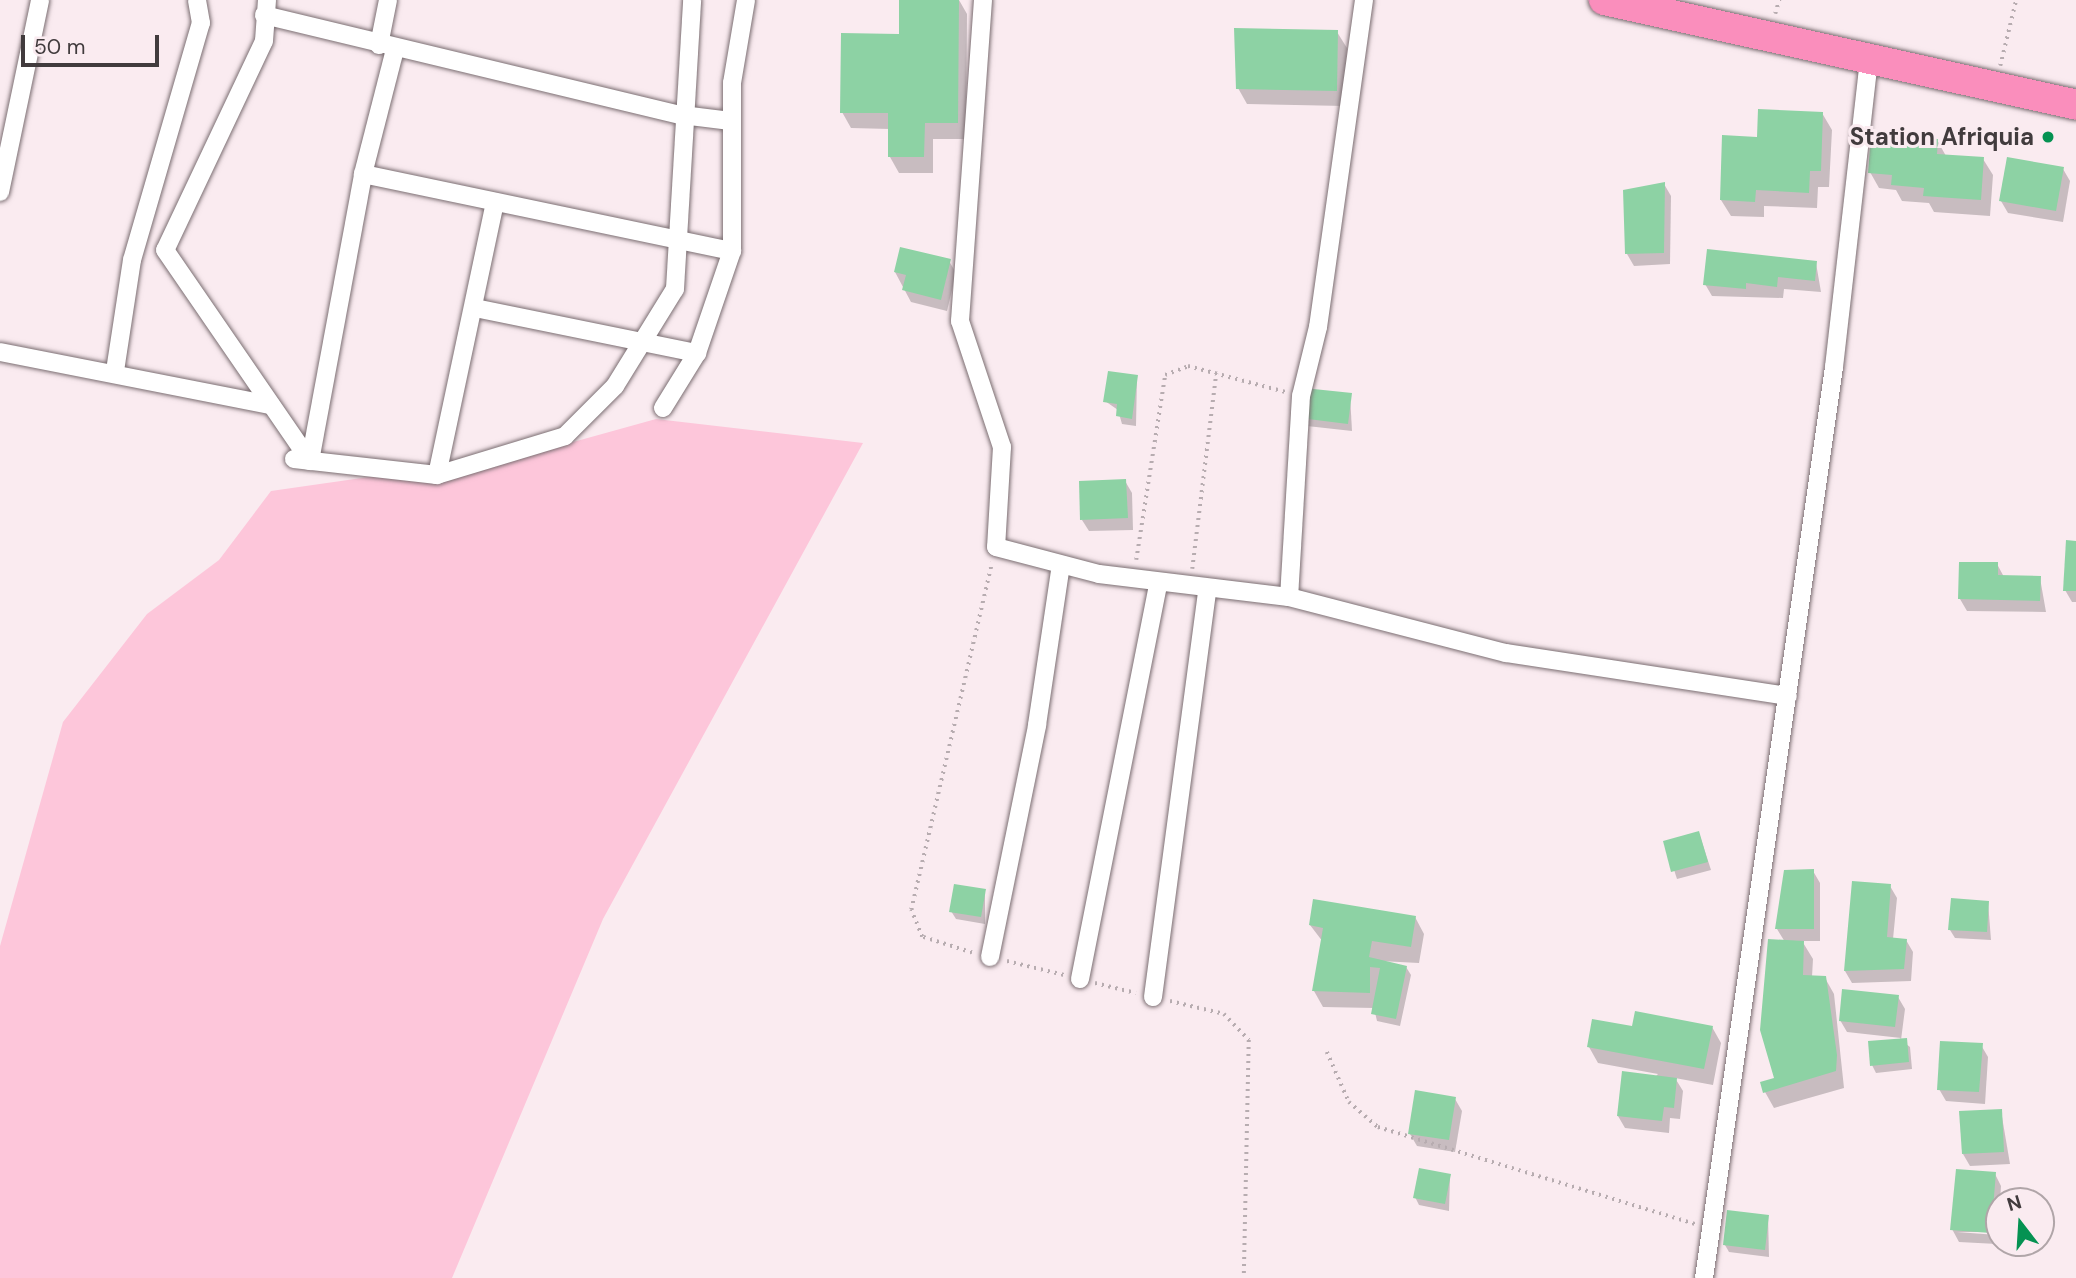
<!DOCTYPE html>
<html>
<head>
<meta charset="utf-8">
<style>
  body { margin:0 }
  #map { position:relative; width:2076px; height:1278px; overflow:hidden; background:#faebf0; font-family:"DM Sans",sans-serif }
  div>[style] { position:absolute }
  .green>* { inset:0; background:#fdc6da }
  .shadow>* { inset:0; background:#0003 }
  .building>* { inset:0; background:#8dd2a4 }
  .path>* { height:3.5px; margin-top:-1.75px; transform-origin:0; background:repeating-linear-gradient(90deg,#b7acb0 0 2px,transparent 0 7px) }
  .roads { filter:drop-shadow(0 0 2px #7b6e72) drop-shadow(0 0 2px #7b6e72) }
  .minor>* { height:18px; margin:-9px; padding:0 9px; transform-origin:9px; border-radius:9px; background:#fff }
  .trunk>* { height:30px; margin:-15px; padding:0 15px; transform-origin:15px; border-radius:15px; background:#fa8ebc }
  .dots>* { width:19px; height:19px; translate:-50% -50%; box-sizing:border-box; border:4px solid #faebf0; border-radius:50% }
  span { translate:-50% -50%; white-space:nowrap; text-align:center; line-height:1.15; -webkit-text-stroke:6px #faebf0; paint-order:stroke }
  .poi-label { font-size:24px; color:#413b3d; font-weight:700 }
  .right { translate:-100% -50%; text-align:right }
  .north { position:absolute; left:1985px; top:1187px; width:70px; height:70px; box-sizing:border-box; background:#faebf0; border:2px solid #b0a5a8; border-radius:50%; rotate:343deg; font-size:19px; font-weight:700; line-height:28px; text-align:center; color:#413b3d }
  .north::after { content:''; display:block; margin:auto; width:24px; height:32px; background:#059252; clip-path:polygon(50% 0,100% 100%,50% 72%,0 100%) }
  .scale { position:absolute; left:21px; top:35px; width:138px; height:32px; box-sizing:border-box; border:4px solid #413b3d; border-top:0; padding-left:9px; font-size:21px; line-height:24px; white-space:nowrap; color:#413b3d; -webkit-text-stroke:5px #faebf0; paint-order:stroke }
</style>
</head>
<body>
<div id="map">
  <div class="green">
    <i style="clip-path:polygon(656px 419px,863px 443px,603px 919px,452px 1278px,0 1278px,0 946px,63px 722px,147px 614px,219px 560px,271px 491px,530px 454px)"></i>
  </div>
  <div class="shadow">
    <i style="clip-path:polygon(901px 0,959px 0,967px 14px,966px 139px,933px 139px,933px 173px,899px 173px,890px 157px,890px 129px,851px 128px,842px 112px,900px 36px)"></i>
    <i style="clip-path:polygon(1337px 32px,1347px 48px,1345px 106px,1247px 104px,1238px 88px)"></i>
    <i style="clip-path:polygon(1822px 113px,1832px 130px,1829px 187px,1818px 187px,1817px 208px,1764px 206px,1764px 217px,1731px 216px,1721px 200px,1758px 139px)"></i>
    <i style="clip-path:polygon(1937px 140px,1946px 156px,1983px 159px,1993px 175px,1990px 216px,1934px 212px,1929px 203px,1902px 201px,1896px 190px,1879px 188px,1870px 172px)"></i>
    <i style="clip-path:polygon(2063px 169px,2070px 181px,2063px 222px,2008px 213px,2001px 201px)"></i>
    <i style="clip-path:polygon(1664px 184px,1671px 196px,1670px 264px,1634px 266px,1627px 254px)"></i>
    <i style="clip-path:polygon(949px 261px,956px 273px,947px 311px,911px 302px,895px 272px)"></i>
    <i style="clip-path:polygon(1816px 263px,1821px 292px,1784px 289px,1783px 298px,1712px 296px,1705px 284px)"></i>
    <i style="clip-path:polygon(1137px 377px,1136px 426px,1122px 424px,1118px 410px,1105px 401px)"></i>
    <i style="clip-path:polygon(1350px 395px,1352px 431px,1307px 426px,1302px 418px)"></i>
    <i style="clip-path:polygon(1125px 481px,1132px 493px,1133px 530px,1089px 531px,1082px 520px)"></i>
    <i style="clip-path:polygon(2076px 542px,2076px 602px,2072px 602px,2065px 590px)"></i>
    <i style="clip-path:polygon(1997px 564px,2004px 577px,2040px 578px,2046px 612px,1967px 611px,1960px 599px)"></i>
    <i style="clip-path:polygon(1699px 833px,1711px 870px,1677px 879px,1665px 842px)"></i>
    <i style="clip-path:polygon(1813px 871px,1820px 883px,1820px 941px,1802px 941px,1813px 959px,1812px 977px,1825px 978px,1834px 994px,1844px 1088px,1774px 1108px,1765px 1092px,1777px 1079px,1785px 942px,1777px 929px)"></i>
    <i style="clip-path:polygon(1854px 883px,1890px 886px,1897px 898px,1893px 939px,1906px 940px,1913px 952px,1911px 981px,1852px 983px,1845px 971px)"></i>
    <i style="clip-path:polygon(985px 890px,985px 924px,956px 919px,951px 911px)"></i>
    <i style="clip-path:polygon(1988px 902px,1991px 940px,1955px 938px,1950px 930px)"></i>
    <i style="clip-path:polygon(1415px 917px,1424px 934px,1419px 963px,1380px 961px,1406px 967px,1411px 975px,1400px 1026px,1377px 1021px,1374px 1008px,1323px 1007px,1314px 991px,1323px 942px,1310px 925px)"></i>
    <i style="clip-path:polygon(1898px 997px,1905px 1009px,1901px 1040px,1910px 1047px,1912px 1069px,1876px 1073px,1872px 1065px,1901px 1038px,1847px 1032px,1840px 1020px)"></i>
    <i style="clip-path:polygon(1712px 1027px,1721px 1043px,1713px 1085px,1675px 1078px,1683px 1091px,1680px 1119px,1670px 1118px,1669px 1133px,1625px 1128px,1618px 1116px,1658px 1074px,1598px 1063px,1589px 1047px,1634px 1028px)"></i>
    <i style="clip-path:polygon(1981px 1045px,1988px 1057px,1985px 1104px,1946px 1101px,1939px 1089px)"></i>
    <i style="clip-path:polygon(1455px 1099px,1462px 1111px,1455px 1152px,1417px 1146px,1410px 1134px)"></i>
    <i style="clip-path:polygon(2001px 1111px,2010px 1164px,1970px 1166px,1963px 1154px)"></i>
    <i style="clip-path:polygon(1995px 1174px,2001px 1186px,1998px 1232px,1957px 1232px,1997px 1235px,1997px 1244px,1959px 1242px,1952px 1229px)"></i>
    <i style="clip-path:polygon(1450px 1176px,1449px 1211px,1419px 1205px,1415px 1197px)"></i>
    <i style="clip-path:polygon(1768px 1216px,1769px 1257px,1729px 1252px,1725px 1245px)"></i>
  </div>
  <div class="building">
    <i style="clip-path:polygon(899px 0,959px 0,958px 123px,925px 123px,924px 157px,888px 157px,888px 113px,840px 113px,841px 33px,899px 34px)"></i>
    <i style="clip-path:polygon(1234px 28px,1338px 30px,1337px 91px,1236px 89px)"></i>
    <i style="clip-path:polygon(1758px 109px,1823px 112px,1821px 171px,1810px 171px,1809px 193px,1756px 190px,1755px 202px,1720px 200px,1722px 135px,1757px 137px)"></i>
    <i style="clip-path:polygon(1871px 134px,1938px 139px,1937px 154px,1984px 157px,1981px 200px,1923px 196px,1924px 188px,1891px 185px,1892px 175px,1868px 173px)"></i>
    <i style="clip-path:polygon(2007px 157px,2064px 167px,2056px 211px,1999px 201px)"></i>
    <i style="clip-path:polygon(1665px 182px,1664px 253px,1625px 254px,1623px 190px)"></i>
    <i style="clip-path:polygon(900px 247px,951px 259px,941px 300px,902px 290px,906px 275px,894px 272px)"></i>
    <i style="clip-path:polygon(1707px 249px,1817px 261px,1815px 281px,1778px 277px,1777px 287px,1746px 283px,1746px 289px,1703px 285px)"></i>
    <i style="clip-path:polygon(1108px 371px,1138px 375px,1132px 419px,1116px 416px,1117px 404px,1103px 402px)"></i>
    <i style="clip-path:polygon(1304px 388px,1352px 393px,1348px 424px,1300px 418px)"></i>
    <i style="clip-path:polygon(1126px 479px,1128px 518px,1080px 520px,1079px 481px)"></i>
    <i style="clip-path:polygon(2066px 540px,2076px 541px,2076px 591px,2063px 591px)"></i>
    <i style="clip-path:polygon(1959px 562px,1998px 562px,1998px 575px,2041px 576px,2040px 601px,1958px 599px)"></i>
    <i style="clip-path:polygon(1699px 831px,1708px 862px,1671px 872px,1663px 841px)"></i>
    <i style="clip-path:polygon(1814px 869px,1814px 929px,1775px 929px,1784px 870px)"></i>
    <i style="clip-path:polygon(1852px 881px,1891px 884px,1887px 937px,1907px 939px,1904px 969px,1844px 971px)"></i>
    <i style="clip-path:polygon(954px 884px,986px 889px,981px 917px,949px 912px)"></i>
    <i style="clip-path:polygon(1951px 898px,1989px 901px,1987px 932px,1948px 930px)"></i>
    <i style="clip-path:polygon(1313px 899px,1416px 916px,1411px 947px,1372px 941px,1369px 957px,1407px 966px,1396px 1019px,1371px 1014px,1380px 968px,1370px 967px,1370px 993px,1312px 991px,1323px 928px,1309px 925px)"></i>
    <i style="clip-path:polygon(1768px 939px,1804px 941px,1803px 975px,1826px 976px,1837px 1055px,1836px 1071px,1763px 1093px,1760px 1082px,1774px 1078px,1760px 1030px)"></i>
    <i style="clip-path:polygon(1842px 989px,1899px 995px,1895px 1027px,1839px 1021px)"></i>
    <i style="clip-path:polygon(1635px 1011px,1713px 1026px,1704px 1069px,1587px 1047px,1592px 1019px,1632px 1026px)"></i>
    <i style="clip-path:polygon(1907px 1038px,1909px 1062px,1870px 1066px,1868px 1041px)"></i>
    <i style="clip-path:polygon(1940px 1041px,1983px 1043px,1979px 1092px,1937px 1090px)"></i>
    <i style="clip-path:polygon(1622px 1071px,1677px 1078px,1674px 1108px,1664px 1107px,1662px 1121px,1617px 1116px)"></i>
    <i style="clip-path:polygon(1415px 1090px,1456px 1097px,1449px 1140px,1408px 1134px)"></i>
    <i style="clip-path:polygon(2002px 1109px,2004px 1152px,1962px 1154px,1959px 1111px)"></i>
    <i style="clip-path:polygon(1419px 1168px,1451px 1174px,1445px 1204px,1413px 1198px)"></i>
    <i style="clip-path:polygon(1956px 1169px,1996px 1172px,1991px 1233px,1950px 1230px)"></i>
    <i style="clip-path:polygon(1727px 1210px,1769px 1215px,1765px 1250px,1723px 1245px)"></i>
  </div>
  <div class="path">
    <i style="left:1775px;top:14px;width:15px;rotate:-74deg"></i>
    <i style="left:2000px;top:66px;width:68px;rotate:-76.4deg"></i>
    <i style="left:1136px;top:560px;width:187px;rotate:-81.1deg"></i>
    <i style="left:1165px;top:375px;width:25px;rotate:-21deg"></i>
    <i style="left:1188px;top:366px;width:101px;rotate:14.9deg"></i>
    <i style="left:1192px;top:569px;width:197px;rotate:-83deg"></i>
    <i style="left:972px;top:953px;width:52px;rotate:-162.3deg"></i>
    <i style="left:922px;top:937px;width:29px;rotate:-112deg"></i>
    <i style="left:911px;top:910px;width:357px;rotate:-76.9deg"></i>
    <i style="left:1007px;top:961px;width:59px;rotate:13.8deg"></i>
    <i style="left:1095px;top:983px;width:42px;rotate:13.7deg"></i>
    <i style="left:1170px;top:1001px;width:56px;rotate:13.5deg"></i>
    <i style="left:1224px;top:1014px;width:36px;rotate:46deg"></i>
    <i style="left:1249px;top:1040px;width:238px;rotate:91.2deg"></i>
    <i style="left:1327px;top:1052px;width:55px;rotate:66.3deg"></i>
    <i style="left:1349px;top:1102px;width:38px;rotate:41deg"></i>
    <i style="left:1378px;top:1127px;width:332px;rotate:17deg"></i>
  </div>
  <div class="roads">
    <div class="minor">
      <i style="left:267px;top:0;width:41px;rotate:94.2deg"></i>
      <i style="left:264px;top:41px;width:231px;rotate:115.3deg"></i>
      <i style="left:165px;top:250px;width:256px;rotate:55.5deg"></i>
      <i style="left:983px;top:0;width:322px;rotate:94.1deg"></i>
      <i style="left:960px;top:321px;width:133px;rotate:71.6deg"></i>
      <i style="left:1002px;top:447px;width:100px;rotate:93.4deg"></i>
      <i style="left:996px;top:547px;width:106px;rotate:14.7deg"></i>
      <i style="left:1099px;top:574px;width:191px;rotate:6.9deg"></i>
      <i style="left:1364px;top:0;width:330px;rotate:98deg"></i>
      <i style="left:1318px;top:327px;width:71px;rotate:103.8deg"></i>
      <i style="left:1301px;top:396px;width:201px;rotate:93.4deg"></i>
      <i style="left:1289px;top:597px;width:224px;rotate:14.5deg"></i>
      <i style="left:1506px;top:653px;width:285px;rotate:8.7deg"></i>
      <i style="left:264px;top:15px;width:430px;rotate:13.5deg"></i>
      <i style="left:682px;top:115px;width:49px;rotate:7deg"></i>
      <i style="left:379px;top:45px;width:46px;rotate:-78.7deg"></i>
      <i style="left:363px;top:174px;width:377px;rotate:11.8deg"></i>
      <i style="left:0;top:192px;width:196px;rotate:-78.2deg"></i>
      <i style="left:475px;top:308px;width:227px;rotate:11.5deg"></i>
      <i style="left:0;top:352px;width:276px;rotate:11.1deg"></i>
      <i style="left:115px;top:371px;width:112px;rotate:-81.3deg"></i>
      <i style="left:132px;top:260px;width:247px;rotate:-73.8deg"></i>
      <i style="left:201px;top:23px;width:23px;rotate:-100deg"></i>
      <i style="left:663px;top:408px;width:65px;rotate:-58.3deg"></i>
      <i style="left:697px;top:353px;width:108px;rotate:-71.1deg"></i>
      <i style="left:732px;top:251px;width:168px;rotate:-90deg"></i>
      <i style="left:732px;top:83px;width:84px;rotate:-80.4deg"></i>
      <i style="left:294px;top:459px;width:144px;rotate:6.4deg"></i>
      <i style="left:437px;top:475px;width:134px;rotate:-16.9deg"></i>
      <i style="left:565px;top:436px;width:71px;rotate:-45deg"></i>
      <i style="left:615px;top:386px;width:114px;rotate:-58.3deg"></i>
      <i style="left:675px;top:289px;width:289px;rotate:-86.6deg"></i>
      <i style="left:310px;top:461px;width:292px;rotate:-79.5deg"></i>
      <i style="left:363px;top:174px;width:129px;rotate:-75.6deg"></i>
      <i style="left:437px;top:475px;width:279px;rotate:-78deg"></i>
      <i style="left:990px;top:957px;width:237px;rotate:-78.5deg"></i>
      <i style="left:1037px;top:725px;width:162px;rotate:-81.5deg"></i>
      <i style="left:1080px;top:979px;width:403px;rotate:-78.8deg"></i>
      <i style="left:1153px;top:997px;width:409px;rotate:-82.4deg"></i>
      <i style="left:1704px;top:1278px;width:920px;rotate:-81.88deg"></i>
      <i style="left:1834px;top:367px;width:310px;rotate:-83.5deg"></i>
    </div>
    <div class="trunk">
      <i style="left:1604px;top:0;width:484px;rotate:12.5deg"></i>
    </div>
  </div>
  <div class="dots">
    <i style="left:2048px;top:137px;background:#059252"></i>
  </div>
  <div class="poi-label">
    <span class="right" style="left:2034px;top:137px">Station Afriquia</span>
  </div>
  <div class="north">N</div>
  <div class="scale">50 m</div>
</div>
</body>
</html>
